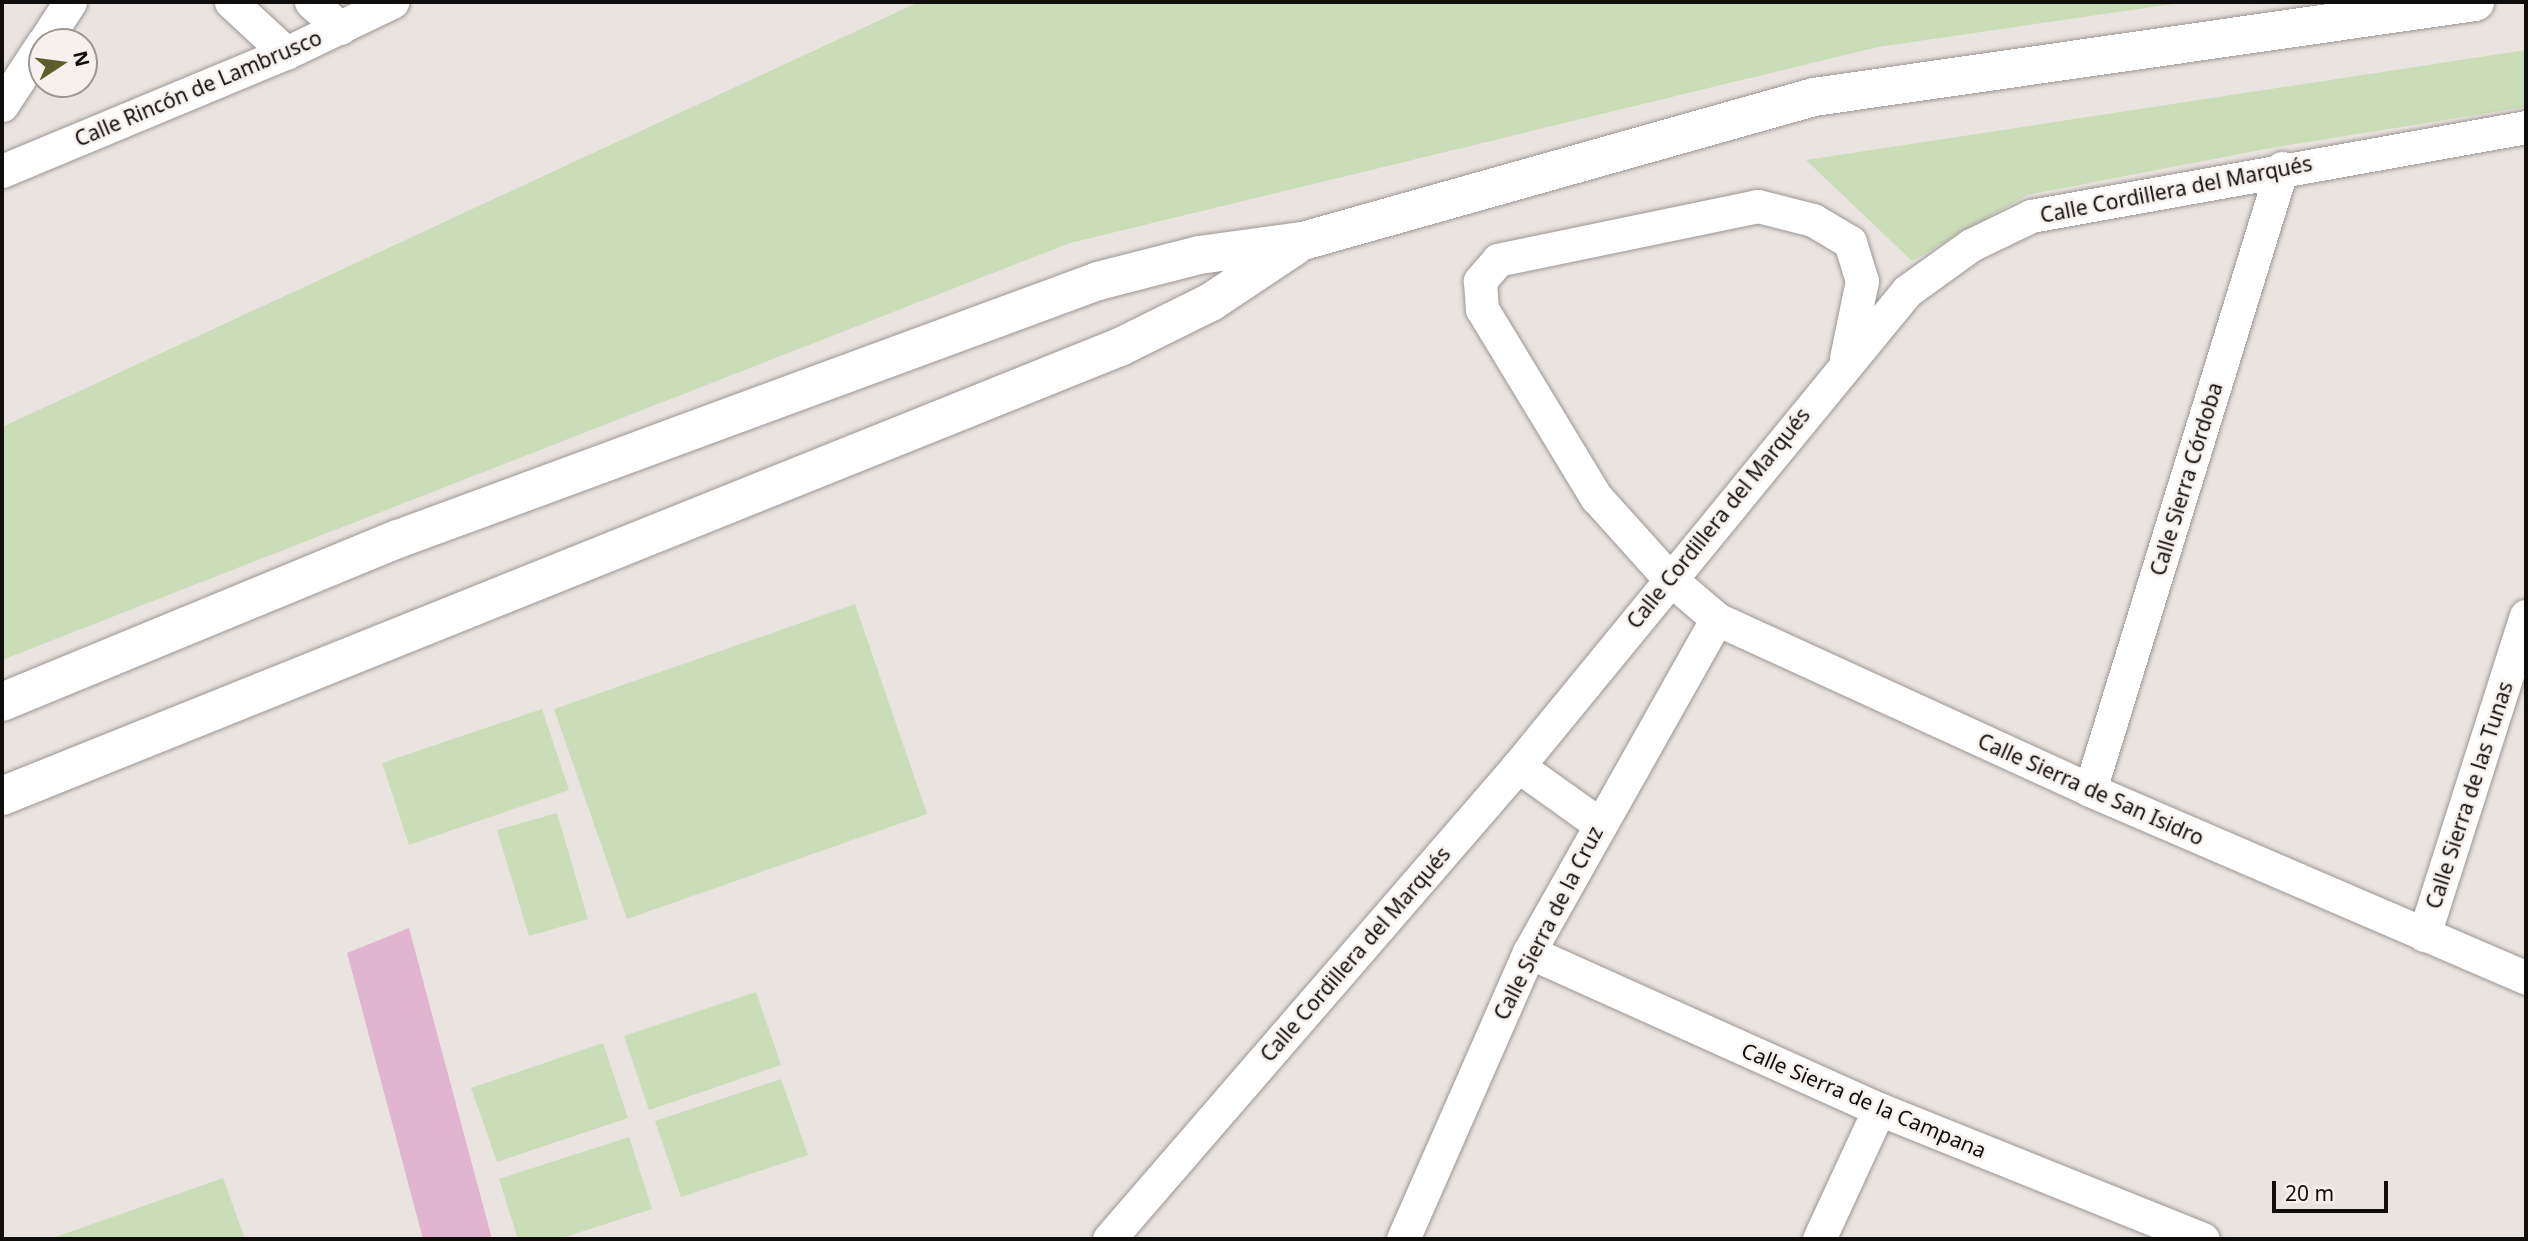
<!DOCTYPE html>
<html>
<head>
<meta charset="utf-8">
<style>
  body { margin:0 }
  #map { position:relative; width:2528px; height:1241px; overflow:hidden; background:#eae4e0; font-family:"Noto Sans",sans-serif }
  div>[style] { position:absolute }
  .green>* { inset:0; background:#cbdcb8 }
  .building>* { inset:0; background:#e1b5cf }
  .roads { filter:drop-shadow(0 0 2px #9c9693) drop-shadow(0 0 2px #9c9693) }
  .street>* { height:33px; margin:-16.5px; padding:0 16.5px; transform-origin:16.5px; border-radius:16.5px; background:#fff }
  .primary>* { height:38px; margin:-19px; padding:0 19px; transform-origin:19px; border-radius:19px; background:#fff }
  span { translate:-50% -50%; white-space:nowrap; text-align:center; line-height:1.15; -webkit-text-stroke:5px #f7f1ed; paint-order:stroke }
  .street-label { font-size:21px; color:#100e0d }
  .frame { position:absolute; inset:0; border:4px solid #100e0d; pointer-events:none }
  .north { position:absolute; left:28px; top:28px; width:70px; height:70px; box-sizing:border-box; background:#f7f1ed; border:2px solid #9b9693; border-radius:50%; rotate:77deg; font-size:19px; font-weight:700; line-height:28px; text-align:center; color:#100e0d }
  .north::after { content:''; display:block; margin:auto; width:24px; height:32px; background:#5e5e2b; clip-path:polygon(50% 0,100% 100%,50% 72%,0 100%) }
  .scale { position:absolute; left:2272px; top:1181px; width:116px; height:32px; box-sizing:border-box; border:4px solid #100e0d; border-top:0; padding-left:9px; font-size:21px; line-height:24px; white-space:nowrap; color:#100e0d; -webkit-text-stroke:5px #f7f1ed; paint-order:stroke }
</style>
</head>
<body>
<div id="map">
  <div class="green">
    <i style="clip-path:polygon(919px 2px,2187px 2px,1878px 47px,1070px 243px,2px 660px,2px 427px)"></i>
    <i style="clip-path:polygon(2526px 50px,2526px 107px,2276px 147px,2027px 195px,1912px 261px,1806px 160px)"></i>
    <i style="clip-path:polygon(855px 604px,927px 814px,627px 919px,554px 709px)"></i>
    <i style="clip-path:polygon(542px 709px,569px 790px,409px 845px,382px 763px)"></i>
    <i style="clip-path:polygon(557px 813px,588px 919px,529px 936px,497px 830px)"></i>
    <i style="clip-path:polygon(756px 992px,781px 1065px,649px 1110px,624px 1036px)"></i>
    <i style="clip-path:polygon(603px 1043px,628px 1118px,497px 1162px,471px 1088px)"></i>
    <i style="clip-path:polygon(781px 1079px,808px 1155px,681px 1197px,655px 1121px)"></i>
    <i style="clip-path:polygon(629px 1137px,652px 1209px,559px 1239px,518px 1239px,499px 1179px)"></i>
    <i style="clip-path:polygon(223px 1178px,245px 1239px,50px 1239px)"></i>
  </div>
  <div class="building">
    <i style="clip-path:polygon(409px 928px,492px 1239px,423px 1239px,347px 953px)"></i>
  </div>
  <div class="roads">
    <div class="street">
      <i style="left:231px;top:2px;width:75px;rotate:42.8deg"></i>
      <i style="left:311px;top:2px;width:39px;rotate:42deg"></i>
      <i style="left:44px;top:42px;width:48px;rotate:-57deg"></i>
      <i style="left:2px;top:105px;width:73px;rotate:-56.7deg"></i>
      <i style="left:2px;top:171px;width:308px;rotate:-22.6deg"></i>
      <i style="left:286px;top:53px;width:118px;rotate:-25.7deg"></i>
      <i style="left:1846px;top:358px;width:79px;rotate:-78.3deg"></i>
      <i style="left:1862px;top:281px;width:41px;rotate:-107.1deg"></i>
      <i style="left:1850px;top:242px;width:43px;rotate:-149.3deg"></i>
      <i style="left:1813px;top:220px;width:57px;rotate:-165.7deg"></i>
      <i style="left:1758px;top:206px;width:266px;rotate:168.3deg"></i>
      <i style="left:1498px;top:260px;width:28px;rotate:131deg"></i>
      <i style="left:1480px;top:281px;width:28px;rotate:86deg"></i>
      <i style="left:1482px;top:309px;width:220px;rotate:58.8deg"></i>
      <i style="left:1596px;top:497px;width:109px;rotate:48deg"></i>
      <i style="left:1669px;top:578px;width:63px;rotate:40.5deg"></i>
      <i style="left:1717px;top:619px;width:410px;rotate:24.6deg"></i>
      <i style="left:2090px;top:790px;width:475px;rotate:23.3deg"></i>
      <i style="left:1518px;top:766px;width:98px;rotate:35.5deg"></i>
      <i style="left:2090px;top:790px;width:651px;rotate:-72.85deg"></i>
      <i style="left:2424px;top:935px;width:335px;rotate:-72.3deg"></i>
      <i style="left:1529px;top:952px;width:384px;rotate:24.2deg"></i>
      <i style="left:1879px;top:1109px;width:349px;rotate:21.9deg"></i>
      <i style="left:1109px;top:1239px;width:625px;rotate:-49.15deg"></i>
      <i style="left:1518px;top:766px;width:614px;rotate:-50.68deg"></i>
      <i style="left:1907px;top:291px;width:79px;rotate:-35.7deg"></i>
      <i style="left:1971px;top:245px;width:67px;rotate:-25.8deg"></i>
      <i style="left:2031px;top:216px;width:503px;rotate:-10.19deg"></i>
      <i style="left:1403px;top:1239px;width:313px;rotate:-66.3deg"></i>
      <i style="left:1529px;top:952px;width:382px;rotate:-60.6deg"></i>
      <i style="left:1819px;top:1239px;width:143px;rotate:-65.2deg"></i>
    </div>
    <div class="primary">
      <i style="left:2px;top:702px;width:428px;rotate:-22.4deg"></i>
      <i style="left:398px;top:539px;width:746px;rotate:-20.23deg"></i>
      <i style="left:1098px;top:281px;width:104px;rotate:-14.4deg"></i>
      <i style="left:1199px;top:255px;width:105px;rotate:-7.7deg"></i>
      <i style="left:1303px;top:241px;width:531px;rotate:-15.74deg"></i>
      <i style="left:1814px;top:97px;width:668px;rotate:-8.18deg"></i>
      <i style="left:2px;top:796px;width:1205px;rotate:-21.88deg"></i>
      <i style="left:1120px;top:347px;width:102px;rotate:-26.3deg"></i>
      <i style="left:1211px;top:302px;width:101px;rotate:-33.7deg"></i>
    </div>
  </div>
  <div class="street-label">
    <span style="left:198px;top:88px;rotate:-23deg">Calle Rincón de Lambrusco</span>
    <span style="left:2176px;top:189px;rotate:-11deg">Calle Cordillera del Marqués</span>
    <span style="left:2186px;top:479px;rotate:-73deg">Calle Sierra Córdoba</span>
    <span style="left:1718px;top:518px;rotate:-51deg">Calle Cordillera del Marqués</span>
    <span style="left:2091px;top:789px;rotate:24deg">Calle Sierra de San Isidro</span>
    <span style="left:2469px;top:795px;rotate:-72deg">Calle Sierra de las Tunas</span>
    <span style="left:1548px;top:923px;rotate:-63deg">Calle Sierra de la Cruz</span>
    <span style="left:1355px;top:954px;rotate:-49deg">Calle Cordillera del Marqués</span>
    <span style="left:1864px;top:1100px;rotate:23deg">Calle Sierra de la Campana</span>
  </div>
  <div class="frame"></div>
  <div class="north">N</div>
  <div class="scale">20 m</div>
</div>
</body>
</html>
